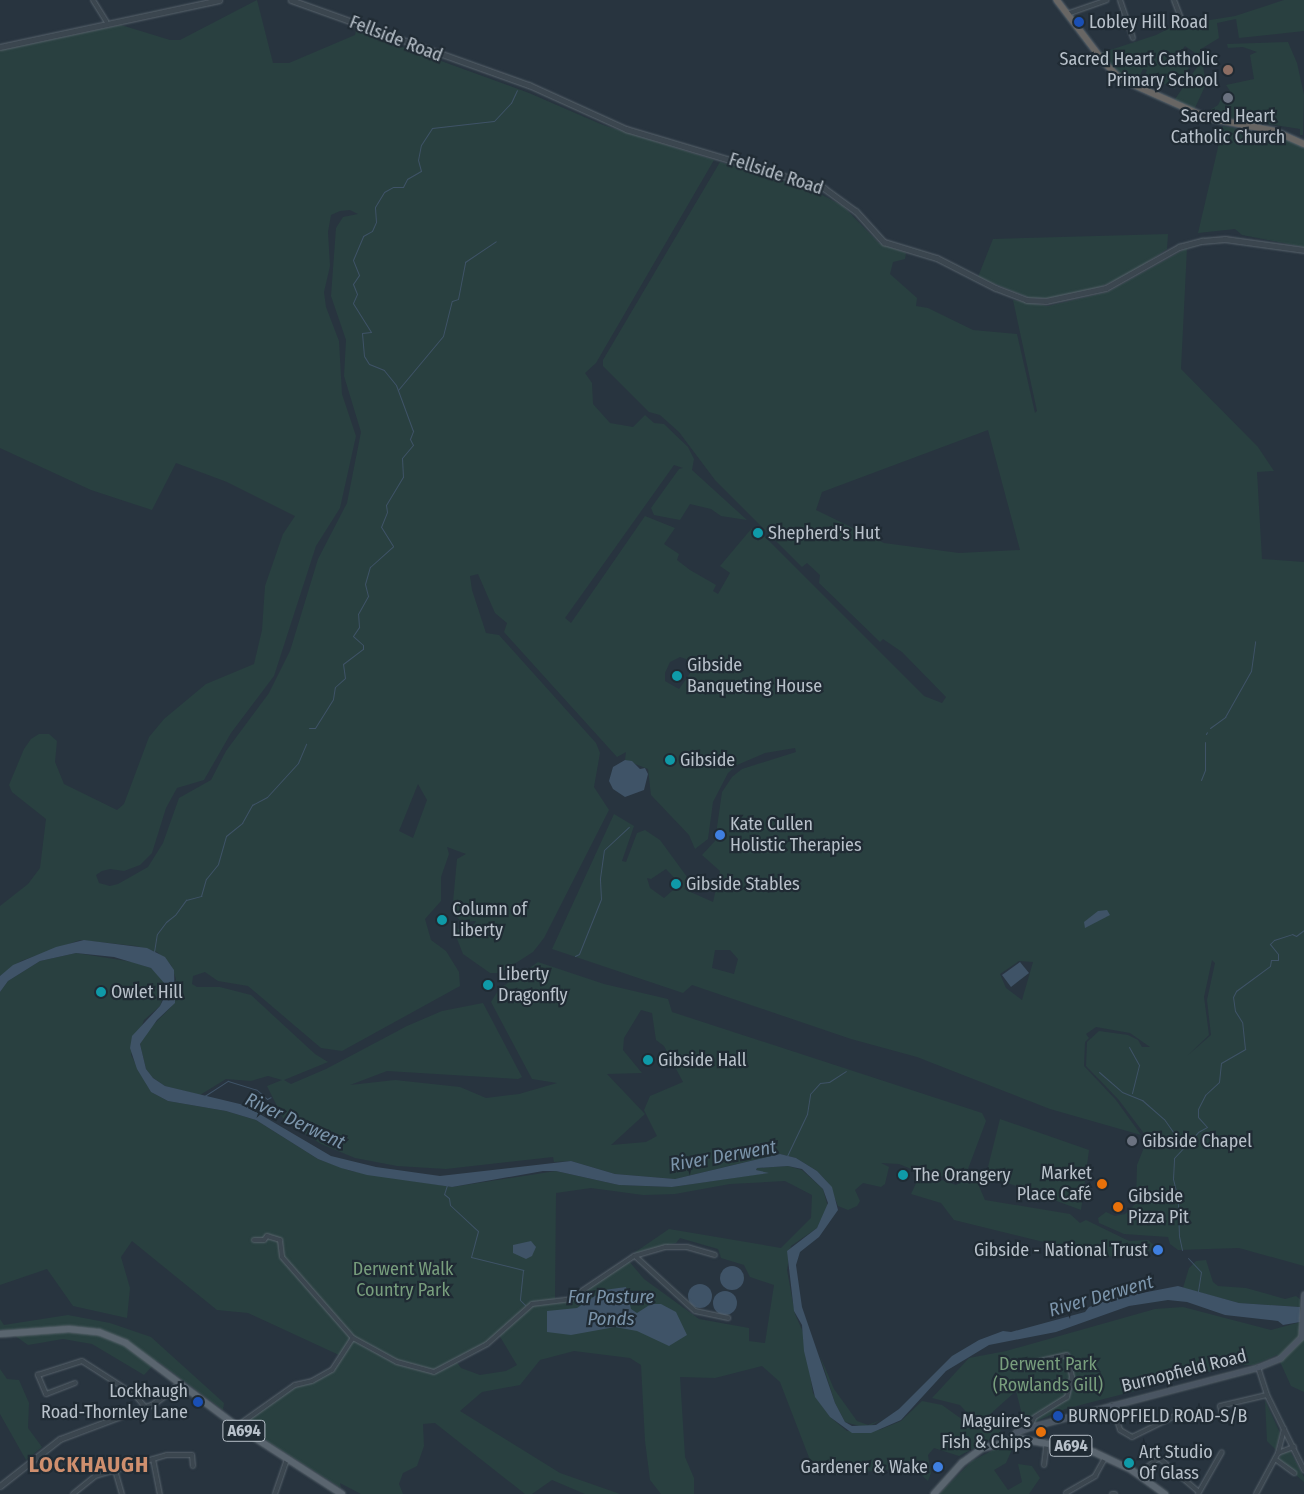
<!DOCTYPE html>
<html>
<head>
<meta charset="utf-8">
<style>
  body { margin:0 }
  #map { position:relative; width:1304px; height:1494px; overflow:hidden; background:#28343f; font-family:"Fira Sans Condensed",sans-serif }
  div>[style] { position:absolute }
  .green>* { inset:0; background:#294040 }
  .water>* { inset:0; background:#3f5367 }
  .round { border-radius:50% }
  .stream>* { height:1px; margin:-0.5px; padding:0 0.5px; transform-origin:0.5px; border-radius:0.5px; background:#3f5367 }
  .roads { filter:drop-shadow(0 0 1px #59646d) drop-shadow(0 0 1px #59646d) }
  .minor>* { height:4px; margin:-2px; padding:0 2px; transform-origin:2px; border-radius:2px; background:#3b464f }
  .tertiary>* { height:4.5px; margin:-2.25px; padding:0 2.25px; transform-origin:2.25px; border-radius:2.25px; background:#3b464f }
  .secondary>* { height:5px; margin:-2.5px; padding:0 2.5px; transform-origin:2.5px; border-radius:2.5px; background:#4a5562 }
  .primary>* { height:5.5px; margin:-2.75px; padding:0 2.75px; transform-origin:2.75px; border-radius:2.75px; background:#5a656f }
  .trunk>* { height:5.5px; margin:-2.75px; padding:0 2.75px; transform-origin:2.75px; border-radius:2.75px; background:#686664 }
  .dots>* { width:14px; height:14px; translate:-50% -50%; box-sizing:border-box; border:2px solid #202b34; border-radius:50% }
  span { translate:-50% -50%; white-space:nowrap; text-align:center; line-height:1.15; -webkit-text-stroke:4.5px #202b34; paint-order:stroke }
  .shield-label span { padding:1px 4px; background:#202b34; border:1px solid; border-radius:4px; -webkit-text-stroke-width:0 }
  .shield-label { font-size:16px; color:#b8c1ca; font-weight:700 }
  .poi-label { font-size:18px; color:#b8c1ca }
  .left { translate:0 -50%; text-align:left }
  .right { translate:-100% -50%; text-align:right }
  .street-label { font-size:18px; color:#b8c1ca }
  .park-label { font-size:18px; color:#789e7d }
  .water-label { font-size:19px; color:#7b94aa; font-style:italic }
  .district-label { font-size:22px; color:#cf8f6e; font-weight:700; letter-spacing:1px }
</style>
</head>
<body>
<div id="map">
  <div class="green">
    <i style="clip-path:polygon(evenodd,257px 0,273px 63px,289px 63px,355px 35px,356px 30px,529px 93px,603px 125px,714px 160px,596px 363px,585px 373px,592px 383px,593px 404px,610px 423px,633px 427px,645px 415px,654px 423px,664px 424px,688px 447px,694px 459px,692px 470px,747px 520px,721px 516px,711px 509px,690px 504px,680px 520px,654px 515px,651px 508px,679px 469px,683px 468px,674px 465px,565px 618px,571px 623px,645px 516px,675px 528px,664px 544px,679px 554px,677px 560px,690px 570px,716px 585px,713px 591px,718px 594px,730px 573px,720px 566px,752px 528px,753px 536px,758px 541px,764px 536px,924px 696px,942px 703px,946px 697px,902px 652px,883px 639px,880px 642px,819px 583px,820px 575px,807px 563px,802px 567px,715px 480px,679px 432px,660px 415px,649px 412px,603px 366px,603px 360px,720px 162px,813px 190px,843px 206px,879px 243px,906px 253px,905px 259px,893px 262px,890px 274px,917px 298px,916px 306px,928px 308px,973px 330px,1017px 334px,1035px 413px,1037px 411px,1013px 300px,1048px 306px,1108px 292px,1187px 248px,1181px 369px,1258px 447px,1274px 471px,1257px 472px,1262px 559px,1304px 562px,1304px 1266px,1239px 1248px,1178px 1250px,1170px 1244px,1168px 1237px,1124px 1234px,1099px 1223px,1098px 1218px,1106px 1212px,1115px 1216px,1125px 1214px,1136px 1203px,1137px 1165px,1145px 1145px,1143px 1132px,1118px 1099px,1086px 1066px,1087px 1042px,1099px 1031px,1128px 1035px,1138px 1040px,1142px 1047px,1150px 1047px,1130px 1033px,1096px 1027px,1086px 1034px,1089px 1038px,1085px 1042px,1084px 1066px,1116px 1100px,1141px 1135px,1050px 1109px,917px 1057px,851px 1039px,692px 985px,683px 993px,552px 949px,614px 814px,634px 826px,622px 861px,626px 862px,637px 833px,645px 830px,660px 840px,690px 881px,684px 889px,713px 902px,720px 871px,702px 855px,715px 841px,722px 792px,732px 777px,742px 769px,796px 752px,795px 748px,765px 753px,737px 765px,728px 773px,713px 802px,708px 839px,695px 849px,689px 835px,651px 795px,648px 769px,625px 760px,626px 752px,617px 757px,504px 632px,507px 623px,495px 613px,478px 574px,470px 576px,472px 590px,486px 633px,499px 635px,596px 743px,600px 753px,594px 787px,609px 810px,544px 938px,533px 952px,500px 973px,490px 973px,463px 954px,452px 926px,468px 933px,476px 921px,462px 922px,452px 913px,457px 859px,466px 854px,447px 847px,449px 854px,441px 877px,441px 901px,425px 919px,431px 940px,446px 951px,459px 972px,460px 986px,342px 1051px,321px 1048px,248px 986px,218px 981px,205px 972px,193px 976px,192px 984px,197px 987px,220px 987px,251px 995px,315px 1054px,328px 1062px,284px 1080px,291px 1084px,326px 1069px,407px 1026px,442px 1011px,483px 1003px,522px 1077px,518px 1079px,387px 1071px,350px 1085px,395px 1080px,460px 1087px,486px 1098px,519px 1094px,557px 1083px,532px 1079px,491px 1002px,499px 989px,538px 962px,604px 984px,668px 999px,672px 1012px,982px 1113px,986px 1121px,965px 1177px,930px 1176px,956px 1185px,974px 1175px,985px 1200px,1070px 1214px,1080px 1223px,1086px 1220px,1129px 1241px,1148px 1240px,1154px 1245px,1153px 1251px,1105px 1257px,954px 1220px,941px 1203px,911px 1194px,921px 1173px,899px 1164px,881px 1163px,889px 1167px,885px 1184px,881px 1187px,863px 1183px,855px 1190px,860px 1201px,857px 1206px,848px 1210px,838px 1206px,829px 1184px,817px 1171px,796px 1158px,780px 1154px,675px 1179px,615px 1174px,571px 1161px,554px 1162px,553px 1157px,446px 1169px,397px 1166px,355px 1158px,321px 1144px,284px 1120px,267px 1086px,282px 1080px,268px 1076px,251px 1081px,226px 1079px,200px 1095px,165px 1086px,152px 1077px,146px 1069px,140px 1044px,149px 1029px,171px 1007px,176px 979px,171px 965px,157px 952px,136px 946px,80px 940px,21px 961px,0 976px,0 906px,28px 884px,40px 868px,46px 819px,12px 792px,9px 785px,24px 749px,31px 739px,39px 734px,49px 734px,57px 741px,55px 762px,64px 784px,117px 810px,124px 804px,149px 737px,164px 719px,206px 684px,254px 664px,262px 630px,265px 586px,283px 534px,295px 516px,227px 482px,176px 463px,152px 510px,91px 490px,0 448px,0 50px,121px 25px,170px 40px,180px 40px,257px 0,340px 211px,350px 210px,358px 214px,343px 217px,336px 228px,331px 296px,346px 340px,344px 376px,361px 432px,347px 503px,318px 559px,290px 651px,269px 693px,226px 751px,211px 780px,179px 798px,163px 843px,148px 867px,118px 884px,110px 886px,99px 883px,96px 875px,102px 871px,110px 869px,124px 871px,140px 865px,152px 853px,166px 808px,177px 788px,204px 780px,231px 733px,274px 676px,316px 546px,340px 508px,356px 436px,342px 394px,339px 341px,326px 307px,324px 292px,330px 266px,328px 232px,331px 215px,340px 211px,257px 0,988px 430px,1020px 550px,959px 553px,884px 543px,816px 510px,822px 492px,988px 430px,257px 0,680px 657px,686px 659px,691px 672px,679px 689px,665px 681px,665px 673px,670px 662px,680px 657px,257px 0,418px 784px,427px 800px,413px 838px,399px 831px,418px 784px,257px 0,666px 869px,680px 884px,664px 898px,650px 888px,647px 878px,651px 879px,666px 869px,257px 0,715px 950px,730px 950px,738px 959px,734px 974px,712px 968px,715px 950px,257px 0,1212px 960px,1215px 963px,1207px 1000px,1211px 1035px,1187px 1056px,1209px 1035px,1204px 997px,1212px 960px,257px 0,1019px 961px,1033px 962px,1022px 1000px,1006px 988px,1000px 974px,1019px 961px,257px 0,641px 1010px,652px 1013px,656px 1040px,664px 1046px,683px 1082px,650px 1096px,644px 1110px,657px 1136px,646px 1142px,611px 1145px,645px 1114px,607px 1074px,642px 1073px,623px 1050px,624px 1038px,641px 1010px)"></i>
    <i style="clip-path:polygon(1284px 0,1304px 0,1304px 31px,1239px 38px,1236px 19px,1217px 23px,1219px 38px,1201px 49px,1198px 55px,1185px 46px,1179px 54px,1192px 63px,1175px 89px,1145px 75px,1147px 70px,1143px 69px,1136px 83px,1117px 71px,1101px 53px,1156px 35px,1184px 21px,1198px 22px,1235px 16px)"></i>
    <i style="clip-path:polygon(1288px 42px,1297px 63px,1304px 95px,1303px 135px,1300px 135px,1300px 129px,1204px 114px,1218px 105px,1224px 93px,1230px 91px,1226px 85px,1254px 79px,1250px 55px,1257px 52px,1243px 47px,1228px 48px,1227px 44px)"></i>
    <i style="clip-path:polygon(1202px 60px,1206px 84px,1194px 110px,1173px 102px)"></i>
    <i style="clip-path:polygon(1223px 126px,1283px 137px,1304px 148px,1304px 247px,1242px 235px,1235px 229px,1198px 233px)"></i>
    <i style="clip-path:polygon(1168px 234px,1167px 249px,1131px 273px,1096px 289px,1051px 298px,1030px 298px,978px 277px,993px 239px)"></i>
    <i style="clip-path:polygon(evenodd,76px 953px,133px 962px,151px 968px,163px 979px,165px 989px,160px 1006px,144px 1020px,131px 1055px,151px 1092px,168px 1101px,226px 1111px,256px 1120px,318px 1159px,351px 1171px,452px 1187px,556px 1171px,619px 1185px,672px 1187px,766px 1173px,756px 1170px,757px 1168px,788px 1166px,802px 1170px,823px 1189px,828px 1207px,817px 1228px,791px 1246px,787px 1270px,795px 1314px,803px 1332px,813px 1393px,830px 1417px,847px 1431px,879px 1430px,901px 1421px,922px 1401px,942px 1405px,977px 1430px,996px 1420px,1001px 1429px,999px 1435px,959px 1456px,934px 1448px,928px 1455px,931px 1473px,928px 1481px,919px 1473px,903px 1468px,835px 1475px,810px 1460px,780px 1382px,762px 1366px,715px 1378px,680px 1377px,685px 1457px,694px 1478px,694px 1494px,661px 1494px,650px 1480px,645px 1441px,641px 1365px,630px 1358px,574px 1351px,540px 1360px,520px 1385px,482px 1392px,460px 1411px,560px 1473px,620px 1494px,585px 1494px,552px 1480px,532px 1494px,525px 1494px,435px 1423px,423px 1424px,424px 1446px,417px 1466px,403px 1473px,399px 1484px,403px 1494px,361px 1494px,340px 1483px,341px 1488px,240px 1424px,295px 1385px,312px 1381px,332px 1370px,342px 1357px,339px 1355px,248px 1313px,217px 1310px,132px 1241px,121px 1257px,130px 1288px,127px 1318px,73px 1306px,47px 1269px,0 1285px,0 992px,8px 981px,40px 961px,76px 953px,785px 1181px,812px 1195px,811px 1218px,781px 1248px,669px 1229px,634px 1253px,676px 1243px,680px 1238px,718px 1249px,721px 1258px,744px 1265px,750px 1277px,774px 1285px,765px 1343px,749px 1341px,749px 1328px,699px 1319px,644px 1279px,628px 1260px,570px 1299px,555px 1300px,556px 1193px,591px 1188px,643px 1195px,675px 1194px,730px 1184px,785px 1181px,76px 953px,499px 1335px,517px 1365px,506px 1371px,480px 1375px,461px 1368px,457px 1362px,499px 1335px)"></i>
    <i style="clip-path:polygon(1000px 1119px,1089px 1150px,1081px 1210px,986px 1175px)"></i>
    <i style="clip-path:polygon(1206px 1260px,1213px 1282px,1218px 1286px,1246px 1288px,1285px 1299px,1296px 1296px,1300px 1299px,1300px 1307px,1239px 1303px,1183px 1288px,1189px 1268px,1196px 1261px)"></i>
    <i style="clip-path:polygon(1183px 1307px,1271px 1330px,1304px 1321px,1304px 1392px,1291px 1386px,1277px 1355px,1254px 1365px,1236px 1365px,1065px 1409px,1025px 1426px,1016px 1391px,978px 1425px,960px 1405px,932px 1398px,969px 1358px,1006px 1351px,1155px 1309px)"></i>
    <i style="clip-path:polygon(68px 1315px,110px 1323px,151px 1337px,224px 1403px,223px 1410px,157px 1361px,144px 1375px,92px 1344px,63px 1339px,28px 1345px,7px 1330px,0 1330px,0 1319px,4px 1325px)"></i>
    <i style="clip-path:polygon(820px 1356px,834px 1389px,857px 1421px,868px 1425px,881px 1420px,866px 1428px,845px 1422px,835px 1403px)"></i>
    <i style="clip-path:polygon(0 1369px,7px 1379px,19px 1380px,29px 1403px,28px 1428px,42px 1447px,26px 1460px,0 1414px)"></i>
    <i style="clip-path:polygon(1265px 1400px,1280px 1433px,1276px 1450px,1267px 1441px)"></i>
    <i style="clip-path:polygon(1014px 1445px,1006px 1463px,994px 1470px,1008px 1490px,1022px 1482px,1018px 1464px,1032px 1466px,1040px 1478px,1029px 1494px,939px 1494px,972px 1461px,997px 1448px)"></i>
    <i style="clip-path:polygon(1290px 1451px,1304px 1477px,1304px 1482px,1278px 1460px,1282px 1453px)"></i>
  </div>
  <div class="water">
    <i style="clip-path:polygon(625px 760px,632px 761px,640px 769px,645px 768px,648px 774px,644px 790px,625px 797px,613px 789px,609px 781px,613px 767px)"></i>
    <i style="clip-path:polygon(1098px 911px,1107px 910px,1110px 915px,1085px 928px,1084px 922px)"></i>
    <i style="clip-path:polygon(84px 940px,147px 948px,165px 957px,174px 970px,175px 1003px,157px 1020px,140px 1044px,146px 1069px,153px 1078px,165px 1086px,244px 1105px,331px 1156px,376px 1167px,440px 1176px,571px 1161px,615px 1174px,675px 1179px,780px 1154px,796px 1158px,817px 1171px,832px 1187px,838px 1210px,819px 1237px,800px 1252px,796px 1265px,802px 1307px,835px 1403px,845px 1422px,852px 1426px,876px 1425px,899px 1409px,952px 1356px,979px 1340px,1003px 1331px,1011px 1332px,1085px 1312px,1089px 1307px,1111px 1299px,1178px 1286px,1239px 1303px,1300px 1307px,1300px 1322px,1283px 1325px,1278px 1321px,1225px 1315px,1187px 1302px,1168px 1300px,1129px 1306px,1056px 1332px,989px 1345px,946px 1371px,901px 1420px,871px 1433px,852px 1433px,830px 1417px,815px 1397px,804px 1351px,802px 1325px,794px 1311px,787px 1251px,817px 1228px,828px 1203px,823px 1189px,802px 1169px,788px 1166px,757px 1168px,756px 1170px,769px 1173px,672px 1187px,619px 1185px,556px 1171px,543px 1171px,452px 1187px,367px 1175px,341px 1168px,318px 1159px,256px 1120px,226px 1111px,168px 1101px,151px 1092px,137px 1069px,130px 1048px,132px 1036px,160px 1006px,164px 998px,165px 984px,151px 968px,114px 957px,76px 953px,40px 961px,8px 981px,0 992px,0 976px,13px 965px,56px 947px)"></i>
    <i style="clip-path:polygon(1020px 962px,1029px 973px,1011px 987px,1002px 975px)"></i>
    <i style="clip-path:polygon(531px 1241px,536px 1247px,532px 1256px,526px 1259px,513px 1253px,513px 1245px)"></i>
    <i class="round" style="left:720px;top:1266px;width:24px;height:24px"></i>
    <i class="round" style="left:688px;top:1284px;width:24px;height:24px"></i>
    <i style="clip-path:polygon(626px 1287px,631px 1309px,637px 1313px,651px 1304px,661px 1304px,676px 1312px,687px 1335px,669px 1346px,637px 1331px,615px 1327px,571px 1335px,547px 1332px,547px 1311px,577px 1308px,604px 1290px)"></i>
    <i class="round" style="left:713px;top:1291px;width:24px;height:24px"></i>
  </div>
  <div class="stream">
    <i style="left:398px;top:390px;width:70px;rotate:-50.2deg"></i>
    <i style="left:443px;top:336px;width:36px;rotate:-76deg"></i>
    <i style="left:452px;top:301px;width:6px;rotate:-18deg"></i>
    <i style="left:458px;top:299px;width:38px;rotate:-79deg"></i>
    <i style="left:465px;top:262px;width:37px;rotate:-34deg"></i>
    <i style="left:309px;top:728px;width:6px"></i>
    <i style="left:315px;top:728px;width:34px;rotate:-58deg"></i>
    <i style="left:333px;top:699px;width:12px;rotate:-81deg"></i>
    <i style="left:335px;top:687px;width:13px;rotate:-42deg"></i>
    <i style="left:345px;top:678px;width:14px;rotate:-98deg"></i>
    <i style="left:343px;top:664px;width:25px;rotate:-37deg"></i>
    <i style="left:363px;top:649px;width:4px;rotate:-90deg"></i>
    <i style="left:363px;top:645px;width:13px;rotate:-138deg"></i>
    <i style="left:353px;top:636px;width:11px;rotate:-56deg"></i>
    <i style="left:359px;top:627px;width:13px;rotate:-94deg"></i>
    <i style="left:358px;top:614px;width:21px;rotate:-61deg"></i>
    <i style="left:368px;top:596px;width:12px;rotate:-104deg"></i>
    <i style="left:365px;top:584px;width:18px;rotate:-74deg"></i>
    <i style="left:370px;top:567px;width:31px;rotate:-42deg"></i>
    <i style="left:393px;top:546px;width:22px;rotate:-122deg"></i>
    <i style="left:381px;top:527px;width:16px;rotate:-68deg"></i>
    <i style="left:387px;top:512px;width:7px;rotate:-98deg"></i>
    <i style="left:386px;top:505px;width:33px;rotate:-59deg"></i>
    <i style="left:403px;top:477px;width:19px;rotate:-93deg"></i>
    <i style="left:402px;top:458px;width:17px;rotate:-50deg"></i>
    <i style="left:413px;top:445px;width:7px;rotate:-117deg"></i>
    <i style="left:410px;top:439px;width:9px;rotate:-69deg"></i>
    <i style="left:413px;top:431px;width:49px;rotate:-110.3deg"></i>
    <i style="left:396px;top:385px;width:19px;rotate:-129deg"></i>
    <i style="left:384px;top:370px;width:16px;rotate:-158deg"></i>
    <i style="left:369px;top:364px;width:9px;rotate:-122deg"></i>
    <i style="left:364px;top:356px;width:23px;rotate:-95deg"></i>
    <i style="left:362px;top:333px;width:9px;rotate:-6deg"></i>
    <i style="left:371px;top:332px;width:34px;rotate:-122deg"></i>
    <i style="left:353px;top:303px;width:10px;rotate:-66deg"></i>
    <i style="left:357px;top:294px;width:11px;rotate:-112deg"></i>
    <i style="left:353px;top:284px;width:11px;rotate:-56deg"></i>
    <i style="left:359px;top:275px;width:16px;rotate:-112deg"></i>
    <i style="left:353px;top:260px;width:26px;rotate:-67deg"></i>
    <i style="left:363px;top:236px;width:10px;rotate:-29deg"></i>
    <i style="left:372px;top:231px;width:10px;rotate:-66deg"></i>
    <i style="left:376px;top:222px;width:15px;rotate:-94deg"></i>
    <i style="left:375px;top:207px;width:17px;rotate:-59deg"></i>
    <i style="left:384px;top:192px;width:10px;rotate:-29deg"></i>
    <i style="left:393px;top:187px;width:10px"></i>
    <i style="left:403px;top:187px;width:9px;rotate:-63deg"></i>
    <i style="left:407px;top:179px;width:16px;rotate:-30deg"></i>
    <i style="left:421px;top:171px;width:11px;rotate:-105deg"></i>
    <i style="left:418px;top:160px;width:15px;rotate:-79deg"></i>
    <i style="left:421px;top:145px;width:20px;rotate:-57deg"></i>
    <i style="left:432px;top:128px;width:62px;rotate:-6.4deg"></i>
    <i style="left:494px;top:121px;width:25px;rotate:-47deg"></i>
    <i style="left:511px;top:103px;width:14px;rotate:-65deg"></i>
    <i style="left:1210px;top:728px;width:19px;rotate:-36deg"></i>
    <i style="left:1225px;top:717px;width:53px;rotate:-60.5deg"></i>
    <i style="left:1251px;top:671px;width:30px;rotate:-82deg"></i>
    <i style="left:1206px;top:734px;width:2px;rotate:-63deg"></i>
    <i style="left:1201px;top:780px;width:11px;rotate:-68deg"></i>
    <i style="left:1205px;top:770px;width:28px;rotate:-90deg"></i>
    <i style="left:154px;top:952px;width:18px;rotate:-81deg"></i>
    <i style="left:157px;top:934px;width:15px;rotate:-53deg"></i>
    <i style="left:166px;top:922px;width:11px;rotate:-38deg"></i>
    <i style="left:175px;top:915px;width:19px;rotate:-54deg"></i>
    <i style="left:186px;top:900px;width:16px;rotate:-15deg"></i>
    <i style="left:201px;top:896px;width:18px;rotate:-74deg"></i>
    <i style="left:206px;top:879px;width:19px;rotate:-51deg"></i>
    <i style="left:218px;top:864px;width:29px;rotate:-74deg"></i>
    <i style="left:226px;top:836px;width:21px;rotate:-39deg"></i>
    <i style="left:242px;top:823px;width:21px;rotate:-61deg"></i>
    <i style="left:252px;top:805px;width:17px;rotate:-28deg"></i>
    <i style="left:267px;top:797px;width:46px;rotate:-47.6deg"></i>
    <i style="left:298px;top:763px;width:21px;rotate:-67deg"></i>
    <i style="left:575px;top:956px;width:4px;rotate:-27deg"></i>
    <i style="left:579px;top:954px;width:59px;rotate:-68.2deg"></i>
    <i style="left:601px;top:899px;width:21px;rotate:-93deg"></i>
    <i style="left:600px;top:878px;width:28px;rotate:-82deg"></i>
    <i style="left:604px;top:850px;width:34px;rotate:-43deg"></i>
    <i style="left:1129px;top:1047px;width:21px;rotate:61deg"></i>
    <i style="left:1139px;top:1065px;width:29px;rotate:104deg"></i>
    <i style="left:1099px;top:1072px;width:30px;rotate:41deg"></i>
    <i style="left:1122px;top:1092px;width:22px;rotate:22deg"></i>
    <i style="left:1142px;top:1100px;width:29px;rotate:41deg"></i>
    <i style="left:1164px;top:1119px;width:33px;rotate:55deg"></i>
    <i style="left:203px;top:1097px;width:30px;rotate:-33deg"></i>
    <i style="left:228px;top:1081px;width:30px;rotate:17deg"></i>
    <i style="left:257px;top:1090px;width:13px;rotate:42deg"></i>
    <i style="left:267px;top:1099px;width:4px;rotate:-27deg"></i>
    <i style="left:787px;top:1156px;width:47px;rotate:-64.5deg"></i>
    <i style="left:807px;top:1114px;width:20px;rotate:-81deg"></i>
    <i style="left:810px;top:1094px;width:15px;rotate:-48deg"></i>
    <i style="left:820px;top:1083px;width:9px;rotate:-6deg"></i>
    <i style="left:829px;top:1082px;width:20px;rotate:-33deg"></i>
    <i style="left:447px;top:1185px;width:9px;rotate:108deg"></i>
    <i style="left:444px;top:1194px;width:6px;rotate:39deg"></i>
    <i style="left:449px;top:1198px;width:7px;rotate:82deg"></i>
    <i style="left:450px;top:1205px;width:38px;rotate:43deg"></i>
    <i style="left:478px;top:1231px;width:27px;rotate:105deg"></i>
    <i style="left:471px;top:1257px;width:54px;rotate:14deg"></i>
    <i style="left:523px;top:1270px;width:30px;rotate:96deg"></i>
    <i style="left:520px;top:1300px;width:7px;rotate:45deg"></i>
    <i style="left:1182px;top:1250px;width:14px;rotate:-102deg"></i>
    <i style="left:1179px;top:1236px;width:37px;rotate:-92deg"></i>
    <i style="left:1178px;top:1199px;width:21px;rotate:-104deg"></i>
    <i style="left:1173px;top:1179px;width:21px;rotate:-87deg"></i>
    <i style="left:1174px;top:1158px;width:35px;rotate:-47deg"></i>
    <i style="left:1198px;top:1132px;width:10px;rotate:-29deg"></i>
    <i style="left:1207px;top:1127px;width:13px;rotate:-132deg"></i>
    <i style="left:1198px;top:1117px;width:8px;rotate:-90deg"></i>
    <i style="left:1198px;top:1109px;width:16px;rotate:-63deg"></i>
    <i style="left:1205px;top:1095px;width:19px;rotate:-43deg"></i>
    <i style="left:1219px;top:1082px;width:19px;rotate:-84deg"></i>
    <i style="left:1221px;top:1063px;width:28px;rotate:-30deg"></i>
    <i style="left:1245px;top:1049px;width:27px;rotate:-96deg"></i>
    <i style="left:1242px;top:1022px;width:13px;rotate:-122deg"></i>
    <i style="left:1235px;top:1011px;width:14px;rotate:-98deg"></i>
    <i style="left:1233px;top:997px;width:7px;rotate:-63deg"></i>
    <i style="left:1236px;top:991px;width:42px;rotate:-36.3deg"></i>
    <i style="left:1270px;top:966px;width:6px;rotate:-81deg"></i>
    <i style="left:1271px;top:960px;width:7px"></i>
    <i style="left:1278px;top:960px;width:6px;rotate:-90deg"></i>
    <i style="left:1278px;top:954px;width:13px;rotate:-129deg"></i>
    <i style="left:1270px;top:944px;width:6px;rotate:-45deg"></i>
    <i style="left:1274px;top:940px;width:19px;rotate:-18deg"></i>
    <i style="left:1292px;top:934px;width:4px;rotate:27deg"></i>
    <i style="left:1296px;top:936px;width:10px;rotate:-37deg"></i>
    <i style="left:1188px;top:1258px;width:19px;rotate:47deg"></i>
    <i style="left:1201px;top:1272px;width:20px;rotate:99deg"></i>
  </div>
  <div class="roads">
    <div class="minor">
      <i style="left:93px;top:0;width:25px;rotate:58deg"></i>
      <i style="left:1120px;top:0;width:40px;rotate:71.1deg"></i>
      <i style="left:1174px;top:0;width:22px;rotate:69deg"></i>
      <i style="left:1067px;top:14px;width:42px;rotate:-19.3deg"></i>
      <i style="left:254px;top:1240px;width:10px"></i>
      <i style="left:264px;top:1240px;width:5px;rotate:-53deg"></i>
      <i style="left:267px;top:1236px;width:14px;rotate:17deg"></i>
      <i style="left:280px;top:1240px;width:17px;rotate:83deg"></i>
      <i style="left:282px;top:1257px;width:108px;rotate:48.8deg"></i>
      <i style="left:635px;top:1256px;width:81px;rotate:42.5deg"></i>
      <i style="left:695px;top:1311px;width:34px;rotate:12deg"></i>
      <i style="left:1014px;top:1367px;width:54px;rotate:-12.8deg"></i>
      <i style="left:1067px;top:1355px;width:23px;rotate:77deg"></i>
      <i style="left:1072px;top:1377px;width:21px;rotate:104deg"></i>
      <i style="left:1067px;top:1397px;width:39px;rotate:148deg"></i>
      <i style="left:1034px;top:1418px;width:10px;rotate:114deg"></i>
      <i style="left:1258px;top:1367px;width:29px;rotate:72deg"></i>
      <i style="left:1267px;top:1395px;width:84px;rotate:63.7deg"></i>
      <i style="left:75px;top:1383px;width:31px;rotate:159deg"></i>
      <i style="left:46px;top:1394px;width:21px;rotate:-113deg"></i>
      <i style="left:38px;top:1375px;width:46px;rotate:-17.7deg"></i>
      <i style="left:82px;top:1361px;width:63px;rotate:32.7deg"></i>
      <i style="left:135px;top:1395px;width:16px;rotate:50deg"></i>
      <i style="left:1112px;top:1405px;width:26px;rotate:72deg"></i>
      <i style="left:1120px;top:1430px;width:14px;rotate:30deg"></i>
      <i style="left:1132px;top:1437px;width:50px;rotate:-26.1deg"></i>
      <i style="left:1177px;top:1415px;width:5px;rotate:-101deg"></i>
      <i style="left:1222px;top:1413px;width:7px;rotate:-106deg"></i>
      <i style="left:1220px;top:1406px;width:48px;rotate:-13.2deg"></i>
      <i style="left:237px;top:1426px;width:71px;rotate:-35.3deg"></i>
      <i style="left:295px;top:1385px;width:17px;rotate:-13deg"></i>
      <i style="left:312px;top:1381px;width:23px;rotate:-29deg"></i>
      <i style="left:332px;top:1370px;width:38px;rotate:-57deg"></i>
      <i style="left:353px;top:1338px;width:50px;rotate:28.6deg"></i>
      <i style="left:397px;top:1362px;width:38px;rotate:15deg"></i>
      <i style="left:434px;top:1372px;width:60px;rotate:-27.8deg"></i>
      <i style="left:487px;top:1344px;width:60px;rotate:-41.6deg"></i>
      <i style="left:532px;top:1304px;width:38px;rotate:-7deg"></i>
      <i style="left:570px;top:1299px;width:77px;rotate:-33.9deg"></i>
      <i style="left:634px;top:1256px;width:33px;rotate:-16deg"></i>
      <i style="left:666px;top:1247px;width:21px"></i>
      <i style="left:687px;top:1247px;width:29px;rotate:16deg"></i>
      <i style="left:1278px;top:1453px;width:17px;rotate:-21deg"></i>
      <i style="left:153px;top:1459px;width:36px;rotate:79deg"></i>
      <i style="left:1275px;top:1459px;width:24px;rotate:36deg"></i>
      <i style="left:1044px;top:1465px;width:23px;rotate:-83deg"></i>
      <i style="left:1146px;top:1468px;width:16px;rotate:-38deg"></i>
      <i style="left:1159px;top:1458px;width:52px;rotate:40.4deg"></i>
      <i style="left:115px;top:1470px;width:25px;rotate:74deg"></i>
      <i style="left:1066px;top:1493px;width:34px;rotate:-30deg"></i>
      <i style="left:1095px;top:1476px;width:21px;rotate:-61deg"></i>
      <i style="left:73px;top:1494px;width:28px;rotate:-39deg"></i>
      <i style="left:95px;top:1476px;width:75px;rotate:-16.3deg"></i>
      <i style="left:167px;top:1455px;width:25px"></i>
      <i style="left:192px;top:1455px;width:11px;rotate:85deg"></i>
      <i style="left:275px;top:1494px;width:37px;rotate:-71deg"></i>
      <i style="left:1112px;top:1494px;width:3px"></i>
      <i style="left:1198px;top:1494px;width:48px;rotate:-60.3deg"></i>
      <i style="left:1256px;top:1494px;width:47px;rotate:-61.8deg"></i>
      <i style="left:1278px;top:1453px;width:25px;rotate:-76deg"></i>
    </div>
    <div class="tertiary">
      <i style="left:291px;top:0;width:253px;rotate:19.7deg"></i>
      <i style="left:529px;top:85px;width:107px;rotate:24.4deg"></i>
      <i style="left:626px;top:129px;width:207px;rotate:16.6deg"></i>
      <i style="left:824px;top:188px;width:39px;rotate:36deg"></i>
      <i style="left:856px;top:211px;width:42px;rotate:47.9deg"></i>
      <i style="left:884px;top:242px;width:55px;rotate:16.8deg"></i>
      <i style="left:937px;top:258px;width:66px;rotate:27deg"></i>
      <i style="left:996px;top:288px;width:33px;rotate:21deg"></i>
      <i style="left:1027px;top:300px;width:19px;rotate:3deg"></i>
      <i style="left:1046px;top:301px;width:61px;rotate:-12.2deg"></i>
      <i style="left:1106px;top:288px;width:84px;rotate:-29.3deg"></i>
      <i style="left:1179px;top:247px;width:24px;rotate:-15deg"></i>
      <i style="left:1202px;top:241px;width:23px;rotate:-5deg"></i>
      <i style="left:1225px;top:239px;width:80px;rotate:7.9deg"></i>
      <i style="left:0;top:47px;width:224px;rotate:-12.1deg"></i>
      <i style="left:0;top:1486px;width:76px;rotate:-38.1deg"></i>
      <i style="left:60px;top:1439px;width:99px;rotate:-20.6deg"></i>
      <i style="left:153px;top:1404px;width:31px;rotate:-37deg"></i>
    </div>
    <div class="secondary">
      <i style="left:1009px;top:1440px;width:11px;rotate:-49deg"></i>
      <i style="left:1016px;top:1432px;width:15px;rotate:-20deg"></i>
      <i style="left:1030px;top:1427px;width:236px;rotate:-14.7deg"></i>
      <i style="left:1258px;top:1367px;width:24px;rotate:-22deg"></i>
      <i style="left:1280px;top:1358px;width:30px;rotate:-45deg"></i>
      <i style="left:1301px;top:1337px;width:43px;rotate:-86deg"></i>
    </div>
    <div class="primary">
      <i style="left:0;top:1334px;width:69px;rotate:-4.1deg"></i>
      <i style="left:69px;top:1329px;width:30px;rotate:6deg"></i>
      <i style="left:99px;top:1332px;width:29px;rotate:22deg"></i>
      <i style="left:126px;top:1343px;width:139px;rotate:36.8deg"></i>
      <i style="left:237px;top:1426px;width:125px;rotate:32.9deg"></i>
      <i style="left:934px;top:1494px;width:42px;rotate:-47.9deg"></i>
      <i style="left:962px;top:1463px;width:26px;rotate:-36deg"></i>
      <i style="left:983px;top:1448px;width:39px;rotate:-13deg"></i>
      <i style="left:1021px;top:1439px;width:74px;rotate:10.1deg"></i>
      <i style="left:1094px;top:1452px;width:42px;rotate:25.3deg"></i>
      <i style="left:1132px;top:1470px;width:41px;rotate:36deg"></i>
    </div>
    <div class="trunk">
      <i style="left:1057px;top:0;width:79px;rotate:52.7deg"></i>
      <i style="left:1105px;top:63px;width:23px;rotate:45deg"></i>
      <i style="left:1121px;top:79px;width:95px;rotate:24.1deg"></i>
      <i style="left:1208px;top:118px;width:68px;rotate:11deg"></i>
      <i style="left:1275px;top:131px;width:32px;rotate:24deg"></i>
    </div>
  </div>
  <div class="dots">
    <i style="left:1079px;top:22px;background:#1a4fb4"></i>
    <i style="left:1228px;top:70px;background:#8d6e63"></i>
    <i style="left:1228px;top:98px;background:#6b7280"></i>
    <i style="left:758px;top:533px;background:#0f9aa8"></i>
    <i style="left:677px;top:676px;background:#0f9aa8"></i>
    <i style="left:670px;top:760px;background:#0f9aa8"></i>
    <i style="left:720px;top:835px;background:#3f7fe0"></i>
    <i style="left:676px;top:884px;background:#0f9aa8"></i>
    <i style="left:442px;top:920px;background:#0f9aa8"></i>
    <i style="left:488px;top:985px;background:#0f9aa8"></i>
    <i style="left:101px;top:992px;background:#0f9aa8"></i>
    <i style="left:648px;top:1060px;background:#0f9aa8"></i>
    <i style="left:1132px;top:1141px;background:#6b7280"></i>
    <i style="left:903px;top:1175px;background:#0f9aa8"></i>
    <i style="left:1102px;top:1184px;background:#e8710a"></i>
    <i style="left:1118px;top:1207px;background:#e8710a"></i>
    <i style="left:1158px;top:1250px;background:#3f7fe0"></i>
    <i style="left:198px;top:1402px;background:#1a4fb4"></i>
    <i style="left:1058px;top:1416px;background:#1a4fb4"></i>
    <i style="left:1041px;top:1432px;background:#e8710a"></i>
    <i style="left:1129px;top:1463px;background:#0f9aa8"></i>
    <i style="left:938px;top:1467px;background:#3f7fe0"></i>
  </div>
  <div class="shield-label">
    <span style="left:244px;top:1431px">A694</span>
    <span style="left:1071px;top:1446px">A694</span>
  </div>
  <div class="poi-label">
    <span class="left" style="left:1089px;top:22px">Lobley Hill Road</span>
    <span class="right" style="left:1218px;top:70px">Sacred Heart Catholic<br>Primary School</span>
    <span style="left:1228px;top:127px">Sacred Heart<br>Catholic Church</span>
    <span class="left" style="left:768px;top:533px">Shepherd's Hut</span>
    <span class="left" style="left:687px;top:676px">Gibside<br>Banqueting House</span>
    <span class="left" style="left:680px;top:760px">Gibside</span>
    <span class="left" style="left:730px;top:835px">Kate Cullen<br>Holistic Therapies</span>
    <span class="left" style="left:686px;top:884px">Gibside Stables</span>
    <span class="left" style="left:452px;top:920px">Column of<br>Liberty</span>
    <span class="left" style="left:498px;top:985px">Liberty<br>Dragonfly</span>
    <span class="left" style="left:111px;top:992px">Owlet Hill</span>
    <span class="left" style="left:658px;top:1060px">Gibside Hall</span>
    <span class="left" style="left:1142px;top:1141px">Gibside Chapel</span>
    <span class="right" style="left:1092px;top:1184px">Market<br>Place Café</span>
    <span class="left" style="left:913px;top:1175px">The Orangery</span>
    <span class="left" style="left:1128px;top:1207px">Gibside<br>Pizza Pit</span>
    <span class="right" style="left:1148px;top:1250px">Gibside - National Trust</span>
    <span class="right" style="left:188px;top:1402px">Lockhaugh<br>Road-Thornley Lane</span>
    <span class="left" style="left:1068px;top:1416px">BURNOPFIELD ROAD-S/B</span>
    <span class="right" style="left:1031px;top:1432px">Maguire's<br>Fish &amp; Chips</span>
    <span class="left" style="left:1139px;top:1463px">Art Studio<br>Of Glass</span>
    <span class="right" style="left:928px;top:1467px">Gardener &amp; Wake</span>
  </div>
  <div class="street-label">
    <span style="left:396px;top:39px;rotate:21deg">Fellside Road</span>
    <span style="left:776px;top:174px;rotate:18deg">Fellside Road</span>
    <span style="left:1184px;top:1371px;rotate:-14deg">Burnopfield Road</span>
  </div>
  <div class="park-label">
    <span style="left:403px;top:1280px">Derwent Walk<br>Country Park</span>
    <span style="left:1048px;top:1375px">Derwent Park<br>(Rowlands Gill)</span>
  </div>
  <div class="water-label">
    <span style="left:295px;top:1121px;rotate:25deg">River Derwent</span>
    <span style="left:723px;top:1156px;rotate:-10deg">River Derwent</span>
    <span style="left:1101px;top:1296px;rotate:-16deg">River Derwent</span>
    <span style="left:611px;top:1308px">Far Pasture<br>Ponds</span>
  </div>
  <div class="district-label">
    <span style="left:89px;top:1465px">LOCKHAUGH</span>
  </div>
</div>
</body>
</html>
